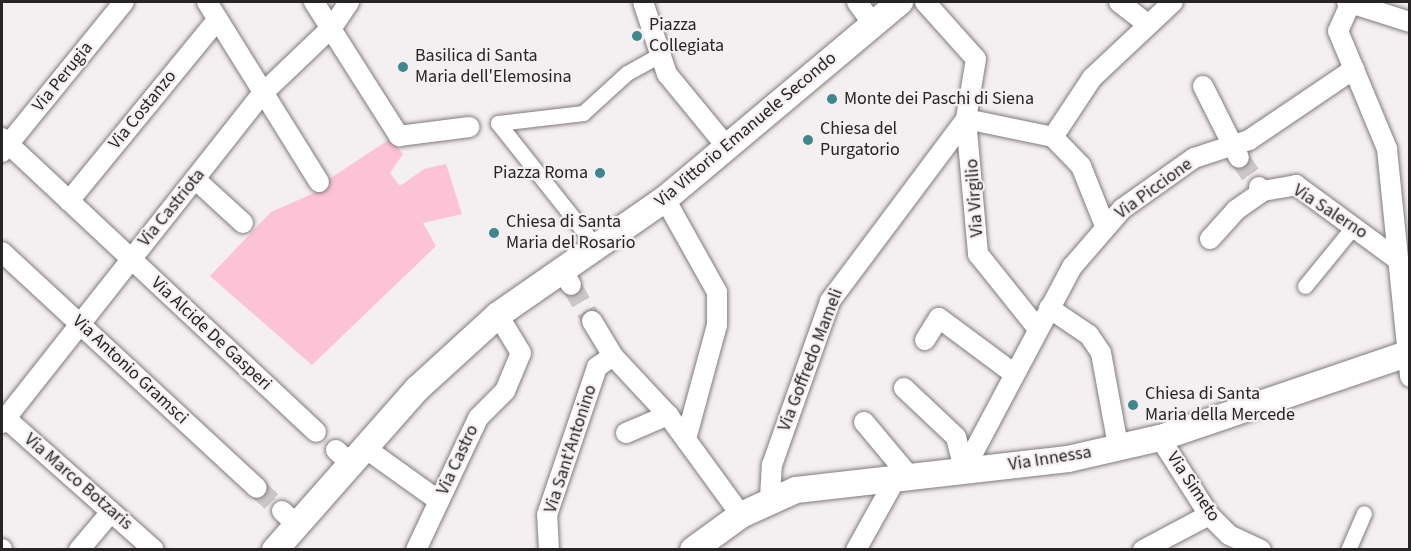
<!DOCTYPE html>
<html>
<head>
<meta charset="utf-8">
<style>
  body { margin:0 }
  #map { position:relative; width:1411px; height:551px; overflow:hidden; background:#f4eff0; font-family:"Source Sans 3",sans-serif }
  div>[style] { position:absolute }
  .green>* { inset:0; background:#fcc3d7 }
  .minor-tunnel>* { height:20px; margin-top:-10px; transform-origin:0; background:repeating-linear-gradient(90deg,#cbc6c7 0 20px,transparent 0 30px) }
  .roads { filter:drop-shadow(0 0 2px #807b7d) drop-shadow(0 0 2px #807b7d) }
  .pedestrian>* { height:15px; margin:-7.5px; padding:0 7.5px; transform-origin:7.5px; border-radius:7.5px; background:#fff }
  .minor>* { height:20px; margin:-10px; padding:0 10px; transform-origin:10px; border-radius:10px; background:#fff }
  .tertiary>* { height:26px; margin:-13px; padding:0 13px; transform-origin:13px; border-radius:13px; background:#fff }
  .dots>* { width:16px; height:16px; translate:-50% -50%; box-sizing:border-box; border:3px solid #f4eff0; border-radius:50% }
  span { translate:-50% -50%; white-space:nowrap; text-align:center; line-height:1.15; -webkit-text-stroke:4.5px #f4eff0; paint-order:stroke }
  .poi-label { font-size:18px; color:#262424 }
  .left { translate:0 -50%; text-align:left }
  .right { translate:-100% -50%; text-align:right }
  .street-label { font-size:18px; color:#262424 }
  .frame { position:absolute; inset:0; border:3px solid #262424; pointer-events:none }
</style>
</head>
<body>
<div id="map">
  <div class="green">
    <i style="clip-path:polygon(390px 139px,403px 154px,390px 173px,400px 186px,424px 169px,446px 164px,462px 214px,423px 223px,436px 246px,312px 365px,210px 276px,271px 212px,330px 186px,326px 181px)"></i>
  </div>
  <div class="minor-tunnel">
    <i style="left:1239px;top:158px;width:35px;rotate:55deg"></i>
    <i style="left:571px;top:285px;width:42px;rotate:59.7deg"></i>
    <i style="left:257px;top:488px;width:34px;rotate:43deg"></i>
  </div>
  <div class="roads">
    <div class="pedestrian">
      <i style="left:498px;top:123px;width:86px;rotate:-6.7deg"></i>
      <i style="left:583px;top:113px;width:59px;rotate:-42.3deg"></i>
      <i style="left:627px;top:73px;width:38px;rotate:-29deg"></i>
      <i style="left:498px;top:123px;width:159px;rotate:51.6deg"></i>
      <i style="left:1305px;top:286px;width:77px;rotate:-50.8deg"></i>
      <i style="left:1348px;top:550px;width:40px;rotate:-66.6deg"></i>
    </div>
    <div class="minor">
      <i style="left:207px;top:2px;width:212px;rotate:58.1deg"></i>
      <i style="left:314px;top:2px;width:159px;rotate:57.6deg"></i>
      <i style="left:399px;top:136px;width:71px;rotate:-7.3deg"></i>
      <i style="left:643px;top:2px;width:76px;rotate:71.6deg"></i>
      <i style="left:667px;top:74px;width:94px;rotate:50.6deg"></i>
      <i style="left:857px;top:2px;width:27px;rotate:54deg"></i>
      <i style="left:925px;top:2px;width:76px;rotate:48.2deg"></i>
      <i style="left:976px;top:59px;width:61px;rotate:99.5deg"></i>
      <i style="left:966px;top:119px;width:136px;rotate:84.9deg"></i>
      <i style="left:978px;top:254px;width:96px;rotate:51.3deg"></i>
      <i style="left:1119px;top:2px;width:34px;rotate:38deg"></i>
      <i style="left:1347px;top:2px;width:66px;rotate:17.6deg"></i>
      <i style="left:1351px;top:2px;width:32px;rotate:114deg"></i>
      <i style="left:1338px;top:31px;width:128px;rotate:67.4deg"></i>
      <i style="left:1387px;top:149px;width:229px;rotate:84.2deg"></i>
      <i style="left:1203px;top:86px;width:80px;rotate:63.4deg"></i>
      <i style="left:966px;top:119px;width:89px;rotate:11.7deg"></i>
      <i style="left:1053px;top:137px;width:71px;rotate:-56.5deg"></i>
      <i style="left:1092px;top:78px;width:111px;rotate:-43.2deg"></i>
      <i style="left:1053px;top:137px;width:40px;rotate:46deg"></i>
      <i style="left:1081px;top:166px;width:65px;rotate:68.2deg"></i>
      <i style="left:2px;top:138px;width:430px;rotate:43.1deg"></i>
      <i style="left:2px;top:152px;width:193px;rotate:-50.9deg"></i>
      <i style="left:195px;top:179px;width:65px;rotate:42.5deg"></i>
      <i style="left:1259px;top:187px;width:6px;rotate:45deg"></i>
      <i style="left:1263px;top:191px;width:34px;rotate:-10deg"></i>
      <i style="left:1296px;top:185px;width:127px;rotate:36.3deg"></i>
      <i style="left:665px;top:199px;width:107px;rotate:60.8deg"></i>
      <i style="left:717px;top:292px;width:33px;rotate:90deg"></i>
      <i style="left:717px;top:325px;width:118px;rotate:105.2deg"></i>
      <i style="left:69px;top:201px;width:235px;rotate:-50.7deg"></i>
      <i style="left:1210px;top:239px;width:39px;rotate:-48deg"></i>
      <i style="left:1236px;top:210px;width:33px;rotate:-35deg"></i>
      <i style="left:2px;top:252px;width:347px;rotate:42.8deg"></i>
      <i style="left:563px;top:272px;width:15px;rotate:58deg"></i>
      <i style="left:1049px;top:308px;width:48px;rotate:34deg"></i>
      <i style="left:1089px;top:335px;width:22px;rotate:56deg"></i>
      <i style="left:1101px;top:353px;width:95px;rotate:79.6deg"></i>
      <i style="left:592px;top:321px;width:41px;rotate:59deg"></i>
      <i style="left:613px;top:356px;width:81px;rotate:47deg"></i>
      <i style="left:668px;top:415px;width:124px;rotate:53.9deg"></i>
      <i style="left:925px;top:340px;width:26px;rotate:-58deg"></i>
      <i style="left:939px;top:318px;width:92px;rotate:36.6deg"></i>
      <i style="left:904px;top:388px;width:71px;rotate:43.3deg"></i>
      <i style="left:956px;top:437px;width:34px;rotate:76deg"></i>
      <i style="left:2px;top:415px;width:203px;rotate:41.6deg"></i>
      <i style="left:864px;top:422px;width:72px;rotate:50.1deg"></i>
      <i style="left:2px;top:423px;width:421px;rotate:-51.7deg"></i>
      <i style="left:263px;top:93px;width:97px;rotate:-43.7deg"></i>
      <i style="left:333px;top:26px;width:29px;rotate:-56deg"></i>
      <i style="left:626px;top:433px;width:46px;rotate:-23.2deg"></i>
      <i style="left:1160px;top:438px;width:91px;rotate:57.5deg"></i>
      <i style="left:1209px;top:515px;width:28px;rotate:45deg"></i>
      <i style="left:1229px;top:535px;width:35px;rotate:25deg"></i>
      <i style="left:365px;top:448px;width:91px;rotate:35.6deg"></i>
      <i style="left:336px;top:450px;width:21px;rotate:43deg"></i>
      <i style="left:964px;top:470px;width:230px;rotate:-62deg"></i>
      <i style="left:1072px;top:267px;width:77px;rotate:-49.2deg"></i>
      <i style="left:1122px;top:209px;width:88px;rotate:-35.3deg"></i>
      <i style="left:1194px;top:158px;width:58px;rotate:-18.1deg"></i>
      <i style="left:1249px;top:140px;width:127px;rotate:-34.1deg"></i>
      <i style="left:770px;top:499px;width:34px;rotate:-87deg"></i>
      <i style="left:772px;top:465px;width:174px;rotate:-70.5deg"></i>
      <i style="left:830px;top:301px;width:227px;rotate:-53.2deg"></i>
      <i style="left:282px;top:511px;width:21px;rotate:43deg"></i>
      <i style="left:2px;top:549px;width:1px;rotate:90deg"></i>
      <i style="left:79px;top:550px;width:50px;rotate:-49.9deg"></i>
      <i style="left:416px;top:550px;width:146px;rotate:-64.8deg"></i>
      <i style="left:478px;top:418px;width:38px;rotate:-45deg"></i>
      <i style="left:505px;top:391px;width:41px;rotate:-67.2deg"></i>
      <i style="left:521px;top:353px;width:44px;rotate:-121.2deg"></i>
      <i style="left:549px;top:550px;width:35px;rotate:-93deg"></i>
      <i style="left:547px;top:515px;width:156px;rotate:-71.3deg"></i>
      <i style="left:597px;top:367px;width:19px;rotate:-35deg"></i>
      <i style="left:856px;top:550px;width:82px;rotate:-60.9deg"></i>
      <i style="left:1143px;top:550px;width:75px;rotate:-27.9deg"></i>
    </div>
    <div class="tertiary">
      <i style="left:275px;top:550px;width:215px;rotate:-48.6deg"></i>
      <i style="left:417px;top:389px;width:110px;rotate:-42.4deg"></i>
      <i style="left:498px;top:315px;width:203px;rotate:-34.8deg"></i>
      <i style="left:665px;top:199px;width:307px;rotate:-40deg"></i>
      <i style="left:693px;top:550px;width:59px;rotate:-36.1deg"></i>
      <i style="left:741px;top:515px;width:60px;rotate:-24.4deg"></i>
      <i style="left:796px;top:490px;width:274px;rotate:-6.5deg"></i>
      <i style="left:1068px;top:459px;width:94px;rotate:-12.9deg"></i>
      <i style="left:1160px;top:438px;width:264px;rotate:-18.8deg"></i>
    </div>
  </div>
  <div class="dots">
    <i style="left:637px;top:36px;background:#3f868f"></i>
    <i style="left:403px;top:67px;background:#3f868f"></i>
    <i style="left:832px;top:99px;background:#3f868f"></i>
    <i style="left:808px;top:140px;background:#3f868f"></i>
    <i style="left:600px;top:173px;background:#3f868f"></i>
    <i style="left:494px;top:233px;background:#3f868f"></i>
    <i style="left:1133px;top:405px;background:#3f868f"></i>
  </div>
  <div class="poi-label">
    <span class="left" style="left:649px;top:36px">Piazza<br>Collegiata</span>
    <span class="left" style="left:415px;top:67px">Basilica di Santa<br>Maria dell'Elemosina</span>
    <span class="left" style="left:844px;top:99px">Monte dei Paschi di Siena</span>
    <span class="left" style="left:820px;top:140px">Chiesa del<br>Purgatorio</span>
    <span class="right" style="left:588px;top:173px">Piazza Roma</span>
    <span class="left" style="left:506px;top:233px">Chiesa di Santa<br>Maria del Rosario</span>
    <span class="left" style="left:1145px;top:405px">Chiesa di Santa<br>Maria della Mercede</span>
  </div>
  <div class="street-label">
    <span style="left:63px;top:77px;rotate:-51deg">Via Perugia</span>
    <span style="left:143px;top:110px;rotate:-51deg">Via Costanzo</span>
    <span style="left:746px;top:130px;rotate:-40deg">Via Vittorio Emanuele Secondo</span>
    <span style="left:1154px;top:189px;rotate:-36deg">Via Piccione</span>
    <span style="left:975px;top:198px;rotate:-94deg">Via Virgilio</span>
    <span style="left:172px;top:208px;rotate:-51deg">Via Castriota</span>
    <span style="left:1330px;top:212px;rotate:33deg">Via Salerno</span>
    <span style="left:211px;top:334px;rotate:43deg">Via Alcide De Gasperi</span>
    <span style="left:811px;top:360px;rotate:-69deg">Via Goffredo Mameli</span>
    <span style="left:130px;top:370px;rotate:43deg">Via Antonio Gramsci</span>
    <span style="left:571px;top:449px;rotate:-72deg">Via Sant'Antonino</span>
    <span style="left:1050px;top:459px;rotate:-9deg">Via Innessa</span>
    <span style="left:458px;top:460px;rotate:-65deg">Via Castro</span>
    <span style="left:78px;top:482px;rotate:41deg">Via Marco Botzaris</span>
    <span style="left:1193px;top:487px;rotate:56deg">Via Simeto</span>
  </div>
  <div class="frame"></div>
</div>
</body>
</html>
